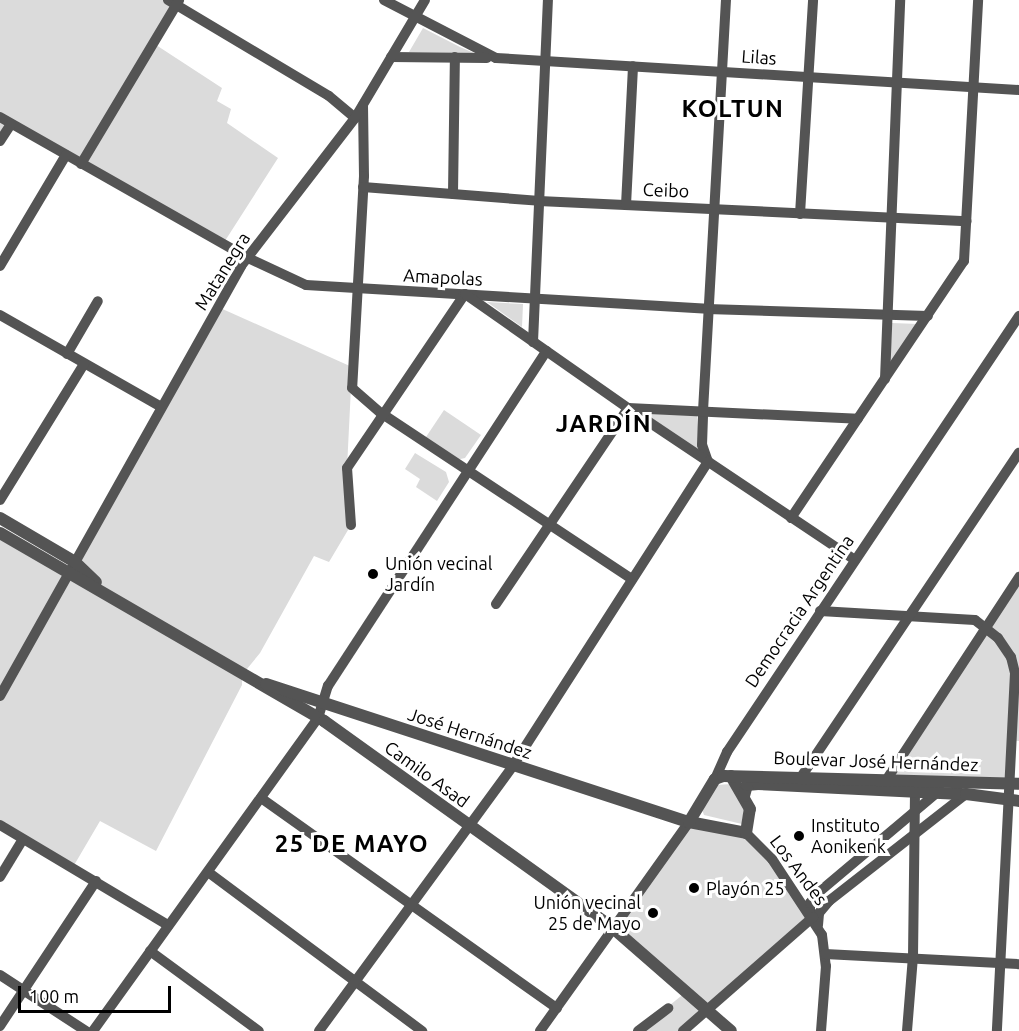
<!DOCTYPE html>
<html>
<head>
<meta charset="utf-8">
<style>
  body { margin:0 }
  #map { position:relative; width:1019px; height:1031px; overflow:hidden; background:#fff; font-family:Ubuntu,sans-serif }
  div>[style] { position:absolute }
  .green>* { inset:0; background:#dbdbdb }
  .minor>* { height:10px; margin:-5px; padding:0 5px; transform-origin:5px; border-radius:5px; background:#545454 }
  .tertiary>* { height:12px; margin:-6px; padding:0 6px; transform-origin:6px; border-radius:6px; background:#545454 }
  .dots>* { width:16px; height:16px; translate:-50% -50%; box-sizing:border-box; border:3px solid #fff; border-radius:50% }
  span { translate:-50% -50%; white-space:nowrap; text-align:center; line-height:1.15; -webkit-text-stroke:6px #fff; paint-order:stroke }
  .street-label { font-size:18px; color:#000 }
  .poi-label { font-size:18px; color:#000 }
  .left { translate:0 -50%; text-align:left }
  .right { translate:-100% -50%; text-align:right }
  .district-label { font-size:24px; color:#000; font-weight:700; letter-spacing:1.5px }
  .scale { position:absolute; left:18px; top:986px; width:153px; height:27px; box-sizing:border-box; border:3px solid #000; border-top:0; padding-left:8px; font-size:18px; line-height:21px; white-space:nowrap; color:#000; -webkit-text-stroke:4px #fff; paint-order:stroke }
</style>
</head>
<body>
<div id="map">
  <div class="green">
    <i style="clip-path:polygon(0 0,168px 0,176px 4px,153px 43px,222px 88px,217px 101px,231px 109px,227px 123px,278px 158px,223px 244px,11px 124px,0 141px)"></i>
    <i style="clip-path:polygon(423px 28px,460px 47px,474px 53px,409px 52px)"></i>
    <i style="clip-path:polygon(487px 302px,523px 304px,522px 327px)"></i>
    <i style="clip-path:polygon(218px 307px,352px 367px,347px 468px,351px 525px,329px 562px,314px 556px,260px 653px,242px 675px,242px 685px,156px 851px,100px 821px,73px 867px,0 825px,0 533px,68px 572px)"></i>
    <i style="clip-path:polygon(892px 323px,918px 324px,890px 364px)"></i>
    <i style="clip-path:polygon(444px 410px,481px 435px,465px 458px,456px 460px,424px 440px)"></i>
    <i style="clip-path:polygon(644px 413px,697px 414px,700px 452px)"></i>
    <i style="clip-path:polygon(415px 453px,446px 472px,449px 482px,437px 501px,416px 487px,420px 479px,405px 469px)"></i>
    <i style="clip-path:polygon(1019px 577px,1019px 741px,1011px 740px,1008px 784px,886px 779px)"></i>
    <i style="clip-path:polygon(731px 784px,744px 807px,742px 824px,704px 815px,701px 807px,716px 785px)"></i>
    <i style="clip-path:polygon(689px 822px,746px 833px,813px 917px,683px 1031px,638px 1031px,686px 992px,614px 929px)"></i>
  </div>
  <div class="minor">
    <i style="left:168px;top:0;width:187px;rotate:30.8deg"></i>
    <i style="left:329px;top:96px;width:34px;rotate:40deg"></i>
    <i style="left:384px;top:0;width:126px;rotate:27.4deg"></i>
    <i style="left:496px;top:58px;width:524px;rotate:3.5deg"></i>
    <i style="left:391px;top:57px;width:96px;rotate:0.6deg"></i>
    <i style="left:363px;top:105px;width:71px;rotate:89.2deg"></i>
    <i style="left:364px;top:176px;width:212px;rotate:93.2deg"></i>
    <i style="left:352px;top:388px;width:38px;rotate:41deg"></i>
    <i style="left:381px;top:413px;width:301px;rotate:33.5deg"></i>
    <i style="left:0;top:117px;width:285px;rotate:29.6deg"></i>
    <i style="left:248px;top:258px;width:64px;rotate:25deg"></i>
    <i style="left:306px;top:285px;width:402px;rotate:3.4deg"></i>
    <i style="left:707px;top:309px;width:221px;rotate:1.8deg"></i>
    <i style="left:0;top:141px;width:20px;rotate:-57deg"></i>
    <i style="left:81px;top:164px;width:191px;rotate:-59.1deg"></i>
    <i style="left:363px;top:187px;width:177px;rotate:4.5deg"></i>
    <i style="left:539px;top:201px;width:428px;rotate:2.7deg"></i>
    <i style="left:453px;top:194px;width:137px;rotate:-89.2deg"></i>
    <i style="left:626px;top:205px;width:139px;rotate:-87.1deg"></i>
    <i style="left:800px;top:214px;width:214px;rotate:-86.5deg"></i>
    <i style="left:0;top:266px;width:129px;rotate:-59.3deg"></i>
    <i style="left:0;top:315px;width:185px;rotate:29.7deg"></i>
    <i style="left:533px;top:342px;width:342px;rotate:-87.5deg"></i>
    <i style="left:67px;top:354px;width:61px;rotate:-59.7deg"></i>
    <i style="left:885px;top:379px;width:379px;rotate:-87.7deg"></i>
    <i style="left:708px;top:462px;width:18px;rotate:-109deg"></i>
    <i style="left:702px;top:445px;width:34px;rotate:-88deg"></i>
    <i style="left:703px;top:411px;width:412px;rotate:-86.8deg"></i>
    <i style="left:0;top:500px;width:160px;rotate:-58.3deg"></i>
    <i style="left:791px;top:518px;width:310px;rotate:-56.1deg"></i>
    <i style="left:964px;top:261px;width:261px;rotate:-86.9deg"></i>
    <i style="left:351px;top:525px;width:57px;rotate:-94deg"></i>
    <i style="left:347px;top:468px;width:210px;rotate:-55.9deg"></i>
    <i style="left:465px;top:294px;width:199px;rotate:35deg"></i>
    <i style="left:628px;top:408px;width:273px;rotate:33.8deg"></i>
    <i style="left:496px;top:604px;width:236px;rotate:-56deg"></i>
    <i style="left:628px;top:408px;width:230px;rotate:2.7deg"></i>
    <i style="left:820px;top:611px;width:155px;rotate:3.3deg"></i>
    <i style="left:975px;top:620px;width:29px;rotate:38deg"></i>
    <i style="left:998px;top:638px;width:23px;rotate:56deg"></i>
    <i style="left:1011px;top:657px;width:16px;rotate:76deg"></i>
    <i style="left:1015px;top:673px;width:358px;rotate:92.9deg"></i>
    <i style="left:0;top:696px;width:493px;rotate:-60.7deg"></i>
    <i style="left:241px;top:266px;width:187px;rotate:-52.4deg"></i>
    <i style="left:355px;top:118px;width:137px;rotate:-59.3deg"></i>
    <i style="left:715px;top:779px;width:30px;rotate:-66deg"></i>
    <i style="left:727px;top:752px;width:525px;rotate:-56.19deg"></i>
    <i style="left:797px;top:783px;width:398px;rotate:-56.1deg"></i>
    <i style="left:883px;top:785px;width:249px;rotate:-56.8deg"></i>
    <i style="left:261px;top:798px;width:363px;rotate:35.4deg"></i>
    <i style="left:0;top:825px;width:196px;rotate:30.8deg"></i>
    <i style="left:746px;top:833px;width:37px;rotate:45deg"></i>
    <i style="left:772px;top:859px;width:91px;rotate:56.7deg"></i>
    <i style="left:822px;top:935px;width:31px;rotate:83deg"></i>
    <i style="left:826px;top:966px;width:65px;rotate:94.4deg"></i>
    <i style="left:208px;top:872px;width:267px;rotate:36.6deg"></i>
    <i style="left:0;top:877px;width:44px;rotate:-58.8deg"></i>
    <i style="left:810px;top:913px;width:10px;rotate:-90deg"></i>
    <i style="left:810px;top:903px;width:14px;rotate:-51deg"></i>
    <i style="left:819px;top:892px;width:158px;rotate:-40.1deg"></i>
    <i style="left:818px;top:925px;width:12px;rotate:-85deg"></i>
    <i style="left:819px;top:913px;width:16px;rotate:-50deg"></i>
    <i style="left:829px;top:901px;width:174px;rotate:-38deg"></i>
    <i style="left:150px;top:951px;width:135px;rotate:36.3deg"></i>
    <i style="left:825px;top:954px;width:194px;rotate:3deg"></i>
    <i style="left:0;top:975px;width:103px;rotate:33.1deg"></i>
    <i style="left:0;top:1026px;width:174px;rotate:-56.5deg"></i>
    <i style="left:93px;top:1031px;width:385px;rotate:-54.3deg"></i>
    <i style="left:318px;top:718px;width:34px;rotate:-73deg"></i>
    <i style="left:328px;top:686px;width:400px;rotate:-56.9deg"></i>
    <i style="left:319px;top:1031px;width:327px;rotate:-53.8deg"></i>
    <i style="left:512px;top:767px;width:363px;rotate:-57.3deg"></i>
    <i style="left:540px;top:1031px;width:257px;rotate:-54.5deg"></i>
    <i style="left:638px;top:1031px;width:38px;rotate:-37deg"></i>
    <i style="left:683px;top:1031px;width:173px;rotate:-41.2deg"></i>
    <i style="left:907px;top:1031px;width:74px;rotate:-85.4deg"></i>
    <i style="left:913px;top:957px;width:171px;rotate:-89.3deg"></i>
  </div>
  <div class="tertiary">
    <i style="left:0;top:518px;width:87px;rotate:30.4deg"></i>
    <i style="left:75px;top:562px;width:29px;rotate:44deg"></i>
    <i style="left:0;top:533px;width:375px;rotate:30.1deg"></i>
    <i style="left:324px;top:721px;width:357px;rotate:35.6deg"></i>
    <i style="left:614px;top:929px;width:155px;rotate:41.1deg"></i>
    <i style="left:266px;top:684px;width:445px;rotate:18.1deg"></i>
    <i style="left:689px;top:822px;width:58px;rotate:10.9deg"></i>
    <i style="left:746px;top:833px;width:24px;rotate:-81deg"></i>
    <i style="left:750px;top:809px;width:38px;rotate:-120deg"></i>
    <i style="left:744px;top:796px;width:11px;rotate:-75deg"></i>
    <i style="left:747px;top:785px;width:11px;rotate:-5deg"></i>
    <i style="left:758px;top:784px;width:208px;rotate:2.8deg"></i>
    <i style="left:966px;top:794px;width:53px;rotate:7.5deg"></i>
    <i style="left:689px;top:822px;width:50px;rotate:-58.8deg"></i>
    <i style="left:715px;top:779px;width:9px;rotate:-21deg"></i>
    <i style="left:723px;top:776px;width:296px;rotate:1.5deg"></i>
  </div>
  <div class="dots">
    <i style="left:373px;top:574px;background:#000"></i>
    <i style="left:799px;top:836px;background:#000"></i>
    <i style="left:694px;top:888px;background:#000"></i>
    <i style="left:653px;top:913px;background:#000"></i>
  </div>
  <div class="street-label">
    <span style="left:759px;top:57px;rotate:4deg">Lilas</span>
    <span style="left:666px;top:190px;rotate:2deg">Ceibo</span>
    <span style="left:222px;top:271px;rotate:-58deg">Matanegra</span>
    <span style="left:443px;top:277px;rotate:3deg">Amapolas</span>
    <span style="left:799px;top:611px;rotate:-56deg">Democracia Argentina</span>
    <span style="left:470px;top:733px;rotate:18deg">José Hernández</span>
    <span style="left:876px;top:761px;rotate:2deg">Boulevar José Hernández</span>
    <span style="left:427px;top:774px;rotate:36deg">Camilo Asad</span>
    <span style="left:799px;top:870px;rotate:53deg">Los Andes</span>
  </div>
  <div class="poi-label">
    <span class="left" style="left:385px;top:574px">Unión vecinal<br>Jardín</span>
    <span class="left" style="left:811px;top:836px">Instituto<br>Aonikenk</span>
    <span class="left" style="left:706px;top:888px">Playón 25</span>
    <span class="right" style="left:641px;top:913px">Unión vecinal<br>25 de Mayo</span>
  </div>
  <div class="district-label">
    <span style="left:733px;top:109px">KOLTUN</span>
    <span style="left:604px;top:424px">JARDÍN</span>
    <span style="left:352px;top:844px">25 DE MAYO</span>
  </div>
  <div class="scale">100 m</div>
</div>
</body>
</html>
